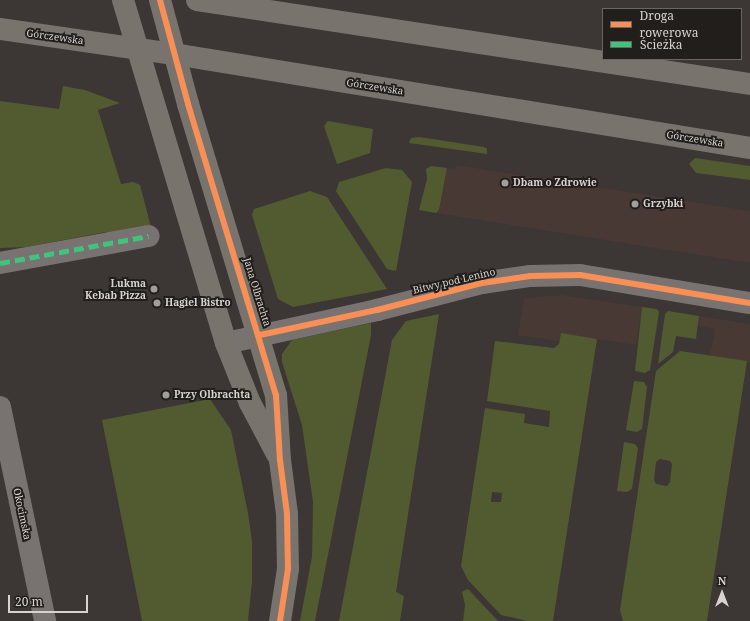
<!DOCTYPE html>
<html>
<head>
<meta charset="utf-8">
<style>
  body { margin:0 }
  #map { position:relative; width:750px; height:621px; overflow:hidden; background:#3c3635; font-family:"Noto Serif",serif }
  div>[style] { position:absolute }
  .built>* { inset:0; background:#483934 }
  .green>* { inset:0; background:#525b30 }
  .street>* { height:22px; margin:-11px; padding:0 11px; transform-origin:11px; border-radius:11px; background:#787271 }
  .secondary>* { height:22px; margin:-11px; padding:0 11px; transform-origin:11px; border-radius:11px; background:#79736d }
  .quiet>* { height:5px; margin-top:-2.5px; transform-origin:0; background:repeating-linear-gradient(90deg,#40c37c 0 10px,transparent 0 15px) }
  .cycleway>* { height:6px; margin:-3px; padding:0 3px; transform-origin:3px; border-radius:3px; background:#f78f57 }
  .dots>* { width:11px; height:11px; translate:-50% -50%; box-sizing:border-box; border:2px solid #221e1c; border-radius:50% }
  span { translate:-50% -50%; white-space:nowrap; text-align:center; line-height:1.15; -webkit-text-stroke:4px #221e1c; paint-order:stroke }
  .street-label { font-size:10px; color:#d9d3d0 }
  .poi-label { font-size:10px; color:#d9d3d0; font-weight:700 }
  .left { translate:0 -50%; text-align:left }
  .right { translate:-100% -50%; text-align:right }
  .legend { position:absolute; left:602px; top:8px; width:140px; height:52px; box-sizing:border-box; background:#221e1c; border:1px solid #6b6664; margin:0; padding:5px 7px; list-style:none; font-size:12px; color:#d9d3d0 }
  .legend li { display:flex; align-items:center; gap:8px; height:20px }
  .legend b { width:20px; border:1px solid #6b6664 }
  .north { position:absolute; left:702px; top:573px; width:40px; height:40px; -webkit-text-stroke:3px #221e1c; paint-order:stroke; rotate:0deg; font-size:11px; font-weight:700; line-height:16px; text-align:center; color:#d9d3d0 }
  .north::after { content:''; display:block; margin:auto; width:14px; height:18px; background:#d9d3d0; clip-path:polygon(50% 0,100% 100%,50% 72%,0 100%) }
  .scale { position:absolute; left:8px; top:595px; width:80px; height:18px; box-sizing:border-box; border:2px solid #d9d3d0; border-top:0; padding-left:5px; font-size:12px; line-height:14px; white-space:nowrap; color:#d9d3d0; -webkit-text-stroke:3px #221e1c; paint-order:stroke }
</style>
</head>
<body>
<div id="map">
  <div class="built">
    <i style="clip-path:polygon(456px 165px,750px 211px,750px 263px,436px 213px,439px 210px,447px 168px,455px 170px)"></i>
    <i style="clip-path:polygon(562px 295px,642px 307px,636px 345px,597px 339px,596px 347px,518px 335px,524px 298px)"></i>
    <i style="clip-path:polygon(699px 316px,750px 324px,750px 362px,710px 356px,715px 329px,698px 326px)"></i>
  </div>
  <div class="green">
    <i style="clip-path:polygon(63px 86px,85px 90px,120px 103px,98px 110px,121px 184px,133px 182px,140px 185px,151px 227px,107px 235px,106px 232px,26px 247px,0 248px,0 101px,59px 109px)"></i>
    <i style="clip-path:polygon(328px 121px,373px 129px,370px 153px,337px 164px,324px 126px)"></i>
    <i style="clip-path:polygon(419px 137px,484px 147px,487px 149px,487px 154px,409px 143px,411px 138px)"></i>
    <i style="clip-path:polygon(695px 158px,750px 166px,750px 180px,696px 173px,689px 164px)"></i>
    <i style="clip-path:polygon(431px 166px,447px 168px,439px 210px,436px 213px,419px 210px,427px 179px,426px 169px)"></i>
    <i style="clip-path:polygon(386px 168px,402px 170px,412px 182px,396px 271px,387px 269px,336px 191px,339px 182px)"></i>
    <i style="clip-path:polygon(310px 191px,327px 197px,387px 289px,293px 307px,278px 299px,252px 215px,254px 209px)"></i>
    <i style="clip-path:polygon(642px 307px,657px 309px,659px 312px,650px 370px,645px 373px,635px 371px)"></i>
    <i style="clip-path:polygon(668px 311px,699px 316px,696px 339px,676px 336px,673px 352px,658px 364px,665px 314px)"></i>
    <i style="clip-path:polygon(439px 314px,396px 592px,404px 596px,400px 621px,339px 621px,392px 340px,406px 321px)"></i>
    <i style="clip-path:polygon(371px 323px,371px 335px,315px 621px,300px 621px,312px 557px,313px 502px,302px 425px,282px 362px,282px 354px,292px 340px)"></i>
    <i style="clip-path:polygon(evenodd,561px 333px,597px 339px,553px 621px,527px 621px,501px 615px,468px 580px,461px 566px,485px 408px,525px 414px,524px 423px,549px 427px,550px 411px,487px 401px,495px 341px,554px 348px,559px 344px,561px 333px,492px 492px,502px 493px,501px 502px,491px 502px,492px 492px)"></i>
    <i style="clip-path:polygon(evenodd,680px 351px,747px 361px,707px 621px,623px 621px,620px 610px,656px 371px,680px 351px,660px 459px,670px 461px,672px 464px,670px 482px,667px 486px,656px 484px,654px 480px,656px 462px,660px 459px)"></i>
    <i style="clip-path:polygon(634px 381px,644px 382px,647px 387px,642px 429px,637px 432px,626px 430px)"></i>
    <i style="clip-path:polygon(210px 399px,231px 430px,248px 513px,252px 541px,252px 582px,248px 621px,142px 621px,102px 420px)"></i>
    <i style="clip-path:polygon(624px 442px,635px 444px,638px 448px,632px 489px,627px 492px,617px 491px)"></i>
    <i style="clip-path:polygon(467px 589px,469px 590px,498px 621px,463px 621px,465px 605px,462px 592px)"></i>
  </div>
  <div class="street">
    <i style="left:0;top:263px;width:151px;rotate:-10.3deg"></i>
    <i style="left:226px;top:343px;width:155px;rotate:-12.3deg"></i>
    <i style="left:377px;top:310px;width:108px;rotate:-14.4deg"></i>
    <i style="left:482px;top:283px;width:49px;rotate:-8.3deg"></i>
    <i style="left:530px;top:276px;width:50px;rotate:-1.1deg"></i>
    <i style="left:580px;top:275px;width:172px;rotate:9.4deg"></i>
    <i style="left:0;top:407px;width:219px;rotate:78.1deg"></i>
  </div>
  <div class="secondary">
    <i style="left:123px;top:0;width:358px;rotate:73.3deg"></i>
    <i style="left:226px;top:343px;width:65px;rotate:68.2deg"></i>
    <i style="left:250px;top:403px;width:58px;rotate:62.1deg"></i>
    <i style="left:160px;top:0;width:108px;rotate:74.9deg"></i>
    <i style="left:188px;top:104px;width:304px;rotate:73.2deg"></i>
    <i style="left:276px;top:395px;width:65px;rotate:86.5deg"></i>
    <i style="left:280px;top:460px;width:54px;rotate:82.6deg"></i>
    <i style="left:287px;top:514px;width:55px;rotate:89deg"></i>
    <i style="left:288px;top:569px;width:53px;rotate:98.7deg"></i>
    <i style="left:197px;top:0;width:559px;rotate:8.64deg"></i>
    <i style="left:0;top:29px;width:176px;rotate:8.2deg"></i>
    <i style="left:174px;top:54px;width:584px;rotate:9.27deg"></i>
  </div>
  <div class="quiet">
    <i style="left:0;top:263px;width:151px;rotate:-10.3deg"></i>
  </div>
  <div class="cycleway">
    <i style="left:160px;top:0;width:108px;rotate:74.9deg"></i>
    <i style="left:188px;top:104px;width:304px;rotate:73.2deg"></i>
    <i style="left:276px;top:395px;width:65px;rotate:86.5deg"></i>
    <i style="left:280px;top:460px;width:54px;rotate:82.6deg"></i>
    <i style="left:287px;top:514px;width:55px;rotate:89deg"></i>
    <i style="left:288px;top:569px;width:53px;rotate:98.7deg"></i>
    <i style="left:260px;top:335px;width:120px;rotate:-12.1deg"></i>
    <i style="left:377px;top:310px;width:108px;rotate:-14.4deg"></i>
    <i style="left:482px;top:283px;width:49px;rotate:-8.3deg"></i>
    <i style="left:530px;top:276px;width:50px;rotate:-1.1deg"></i>
    <i style="left:580px;top:275px;width:172px;rotate:9.4deg"></i>
  </div>
  <div class="dots">
    <i style="left:505px;top:183px;background:#a29c9a"></i>
    <i style="left:635px;top:204px;background:#a29c9a"></i>
    <i style="left:154px;top:289px;background:#a29c9a"></i>
    <i style="left:157px;top:303px;background:#a29c9a"></i>
    <i style="left:166px;top:395px;background:#a29c9a"></i>
  </div>
  <div class="street-label">
    <span style="left:55px;top:37px;rotate:8deg">Górczewska</span>
    <span style="left:375px;top:87px;rotate:9deg">Górczewska</span>
    <span style="left:695px;top:139px;rotate:9deg">Górczewska</span>
    <span style="left:454px;top:281px;rotate:-13deg">Bitwy pod Lenino</span>
    <span style="left:257px;top:292px;rotate:73deg">Jana Olbrachta</span>
    <span style="left:22px;top:514px;rotate:78deg">Okocimska</span>
  </div>
  <div class="poi-label">
    <span class="left" style="left:513px;top:183px">Dbam o Zdrowie</span>
    <span class="left" style="left:643px;top:204px">Grzybki</span>
    <span class="right" style="left:146px;top:289px">Lukma<br>Kebab Pizza</span>
    <span class="left" style="left:165px;top:303px">Hagiel Bistro</span>
    <span class="left" style="left:174px;top:395px">Przy Olbrachta</span>
  </div>
  <ul class="legend">
  <li><b style="height:5px;background:#f78f57"></b>Droga rowerowa</li>
  <li><b style="height:5px;background:#40c37c"></b>Ścieżka</li>
  </ul>
  <div class="north">N</div>
  <div class="scale">20 m</div>
</div>
</body>
</html>
